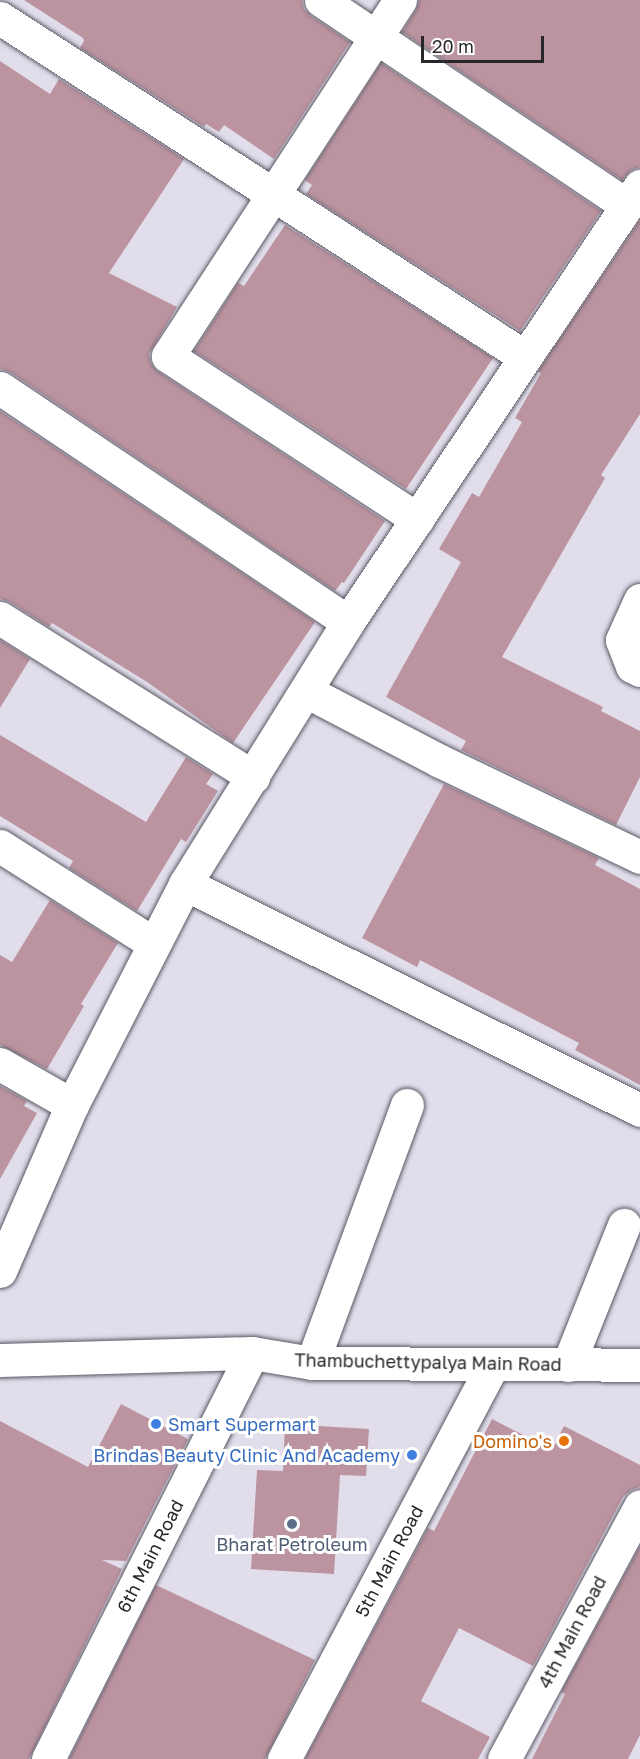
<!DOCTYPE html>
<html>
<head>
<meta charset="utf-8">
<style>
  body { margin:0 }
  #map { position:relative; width:640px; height:1759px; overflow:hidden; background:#e1ddeb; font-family:"Golos Text",sans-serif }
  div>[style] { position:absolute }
  .building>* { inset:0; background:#bb94a0 }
  .roads { filter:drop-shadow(0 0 2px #5b5763) drop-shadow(0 0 2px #5b5763) }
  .street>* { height:33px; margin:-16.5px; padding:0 16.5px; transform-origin:16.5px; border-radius:16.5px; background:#fff }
  .secondary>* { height:33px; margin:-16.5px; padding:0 16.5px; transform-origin:16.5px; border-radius:16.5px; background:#fff }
  .dots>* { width:16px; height:16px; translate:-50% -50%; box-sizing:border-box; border:3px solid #fff; border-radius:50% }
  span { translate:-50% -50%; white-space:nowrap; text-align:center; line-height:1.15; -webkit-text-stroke:6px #fff; paint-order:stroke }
  .street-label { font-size:18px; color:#29272c }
  .shop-label { font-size:18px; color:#366cbe }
  .left { translate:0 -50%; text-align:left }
  .right { translate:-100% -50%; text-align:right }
  .food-label { font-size:18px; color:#c56008 }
  .service-label { font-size:18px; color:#4e5e75 }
  .scale { position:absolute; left:421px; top:36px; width:123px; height:27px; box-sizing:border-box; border:3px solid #29272c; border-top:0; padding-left:8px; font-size:18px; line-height:21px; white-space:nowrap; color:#29272c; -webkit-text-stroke:4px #fff; paint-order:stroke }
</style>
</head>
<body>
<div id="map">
  <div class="building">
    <i style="clip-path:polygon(24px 0,302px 0,304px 9px,311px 16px,350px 42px,274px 159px,224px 125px,219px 132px,206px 124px,204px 127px,80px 48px,84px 41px,83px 38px)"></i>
    <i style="clip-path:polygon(419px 0,640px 0,640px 167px,631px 170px,622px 180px,402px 32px,416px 10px)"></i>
    <i style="clip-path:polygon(0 61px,50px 94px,59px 79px,184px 159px,109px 273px,177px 307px,149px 354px,151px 364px,157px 371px,385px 521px,344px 583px,342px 582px,335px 591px,10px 372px,0 369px)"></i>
    <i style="clip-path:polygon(381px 63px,601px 211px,520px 331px,306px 194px,312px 185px,305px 180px)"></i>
    <i style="clip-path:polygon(640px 220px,640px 414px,601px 475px,605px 478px,502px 657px,603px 707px,601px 711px,640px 731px,640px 777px,616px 825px,461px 750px,466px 741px,386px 697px,461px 562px,439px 549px,472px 493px,479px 497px,522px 422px,515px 418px,541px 373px,538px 371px)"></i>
    <i style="clip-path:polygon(285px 225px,493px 358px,406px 489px,194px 351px,238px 283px,244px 286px)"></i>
    <i style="clip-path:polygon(0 411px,315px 622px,233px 743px,147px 682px,52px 623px,49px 627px,10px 602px,0 599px)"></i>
    <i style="clip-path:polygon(0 640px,30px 659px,0 708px)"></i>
    <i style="clip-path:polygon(0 735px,146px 822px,186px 757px,213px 774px,206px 784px,218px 791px,186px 842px,181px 839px,137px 911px,69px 868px,73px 861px,0 816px)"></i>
    <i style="clip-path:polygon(444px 784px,599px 858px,595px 865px,640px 889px,640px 1085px,575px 1050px,579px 1043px,420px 960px,417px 967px,362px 938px)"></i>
    <i style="clip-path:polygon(50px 900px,118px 943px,81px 1004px,84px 1006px,47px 1069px,0 1045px,0 955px,12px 962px)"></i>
    <i style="clip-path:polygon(0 1086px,27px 1101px,24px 1106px,37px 1113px,0 1179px)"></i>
    <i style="clip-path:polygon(121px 1404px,188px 1439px,126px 1561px,102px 1560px,122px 1569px,29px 1759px,0 1759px,0 1421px,88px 1467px)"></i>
    <i style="clip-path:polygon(492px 1419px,552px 1450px,564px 1426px,640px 1465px,640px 1487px,631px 1490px,623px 1497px,533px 1666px,459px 1628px,421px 1701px,490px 1737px,478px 1759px,305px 1759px,428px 1528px,434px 1531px)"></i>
    <i style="clip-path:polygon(285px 1424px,369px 1429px,366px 1476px,340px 1475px,334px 1574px,251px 1569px,257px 1470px,283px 1471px)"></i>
    <i style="clip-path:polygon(640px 1546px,640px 1735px,628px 1759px,532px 1759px,565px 1694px,561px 1692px)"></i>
    <i style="clip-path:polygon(156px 1585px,315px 1660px,265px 1759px,69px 1759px)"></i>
  </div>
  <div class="roads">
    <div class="street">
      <i style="left:321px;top:0;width:369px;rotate:33.9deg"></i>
      <i style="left:400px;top:0;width:425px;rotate:123.1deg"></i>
      <i style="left:168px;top:356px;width:298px;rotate:33.2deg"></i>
      <i style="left:0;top:18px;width:625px;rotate:32.85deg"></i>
      <i style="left:0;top:388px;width:419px;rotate:33.9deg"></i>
      <i style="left:640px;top:600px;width:44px;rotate:114.2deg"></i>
      <i style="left:622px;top:640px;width:28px;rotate:69deg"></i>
      <i style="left:632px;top:666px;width:9px;rotate:27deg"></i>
      <i style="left:0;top:618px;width:299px;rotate:32.1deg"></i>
      <i style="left:306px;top:691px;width:151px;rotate:27.6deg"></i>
      <i style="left:440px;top:761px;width:222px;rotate:25.6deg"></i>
      <i style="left:0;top:846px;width:181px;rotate:32.4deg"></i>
      <i style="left:185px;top:884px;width:508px;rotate:26.41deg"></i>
      <i style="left:0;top:1064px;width:83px;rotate:29.7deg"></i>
      <i style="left:312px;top:1363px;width:275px;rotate:-69.8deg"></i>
      <i style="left:568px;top:1365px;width:151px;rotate:-68.2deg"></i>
      <i style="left:48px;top:1759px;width:454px;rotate:-63.3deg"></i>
      <i style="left:284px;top:1759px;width:447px;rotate:-62.1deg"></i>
      <i style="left:504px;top:1759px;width:287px;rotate:-61.7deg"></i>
    </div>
    <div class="secondary">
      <i style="left:0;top:1271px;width:181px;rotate:-66.6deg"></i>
      <i style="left:72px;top:1105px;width:248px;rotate:-62.9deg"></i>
      <i style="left:185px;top:884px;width:309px;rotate:-58.1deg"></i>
      <i style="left:348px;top:622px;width:525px;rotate:-56.19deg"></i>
      <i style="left:0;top:1360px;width:252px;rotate:-1.6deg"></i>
      <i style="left:252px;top:1353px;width:61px;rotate:9.5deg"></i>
      <i style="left:312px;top:1363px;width:328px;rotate:0.3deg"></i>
    </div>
  </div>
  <div class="dots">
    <i style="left:156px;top:1424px;background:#3f7fe0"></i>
    <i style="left:564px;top:1441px;background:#e8710a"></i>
    <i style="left:412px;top:1455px;background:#3f7fe0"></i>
    <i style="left:292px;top:1524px;background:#5c6f8a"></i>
  </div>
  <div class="street-label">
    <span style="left:428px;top:1362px;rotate:1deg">Thambuchettypalya Main Road</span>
    <span style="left:150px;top:1556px;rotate:-63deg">6th Main Road</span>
    <span style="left:389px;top:1561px;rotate:-62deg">5th Main Road</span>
    <span style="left:572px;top:1632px;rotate:-62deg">4th Main Road</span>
  </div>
  <div class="shop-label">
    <span class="left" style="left:168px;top:1424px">Smart Supermart</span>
    <span class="right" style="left:400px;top:1455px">Brindas Beauty Clinic And Academy</span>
  </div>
  <div class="food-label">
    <span class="right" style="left:552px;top:1441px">Domino's</span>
  </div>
  <div class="service-label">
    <span style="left:292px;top:1544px">Bharat Petroleum</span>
  </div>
  <div class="scale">20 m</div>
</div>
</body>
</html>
